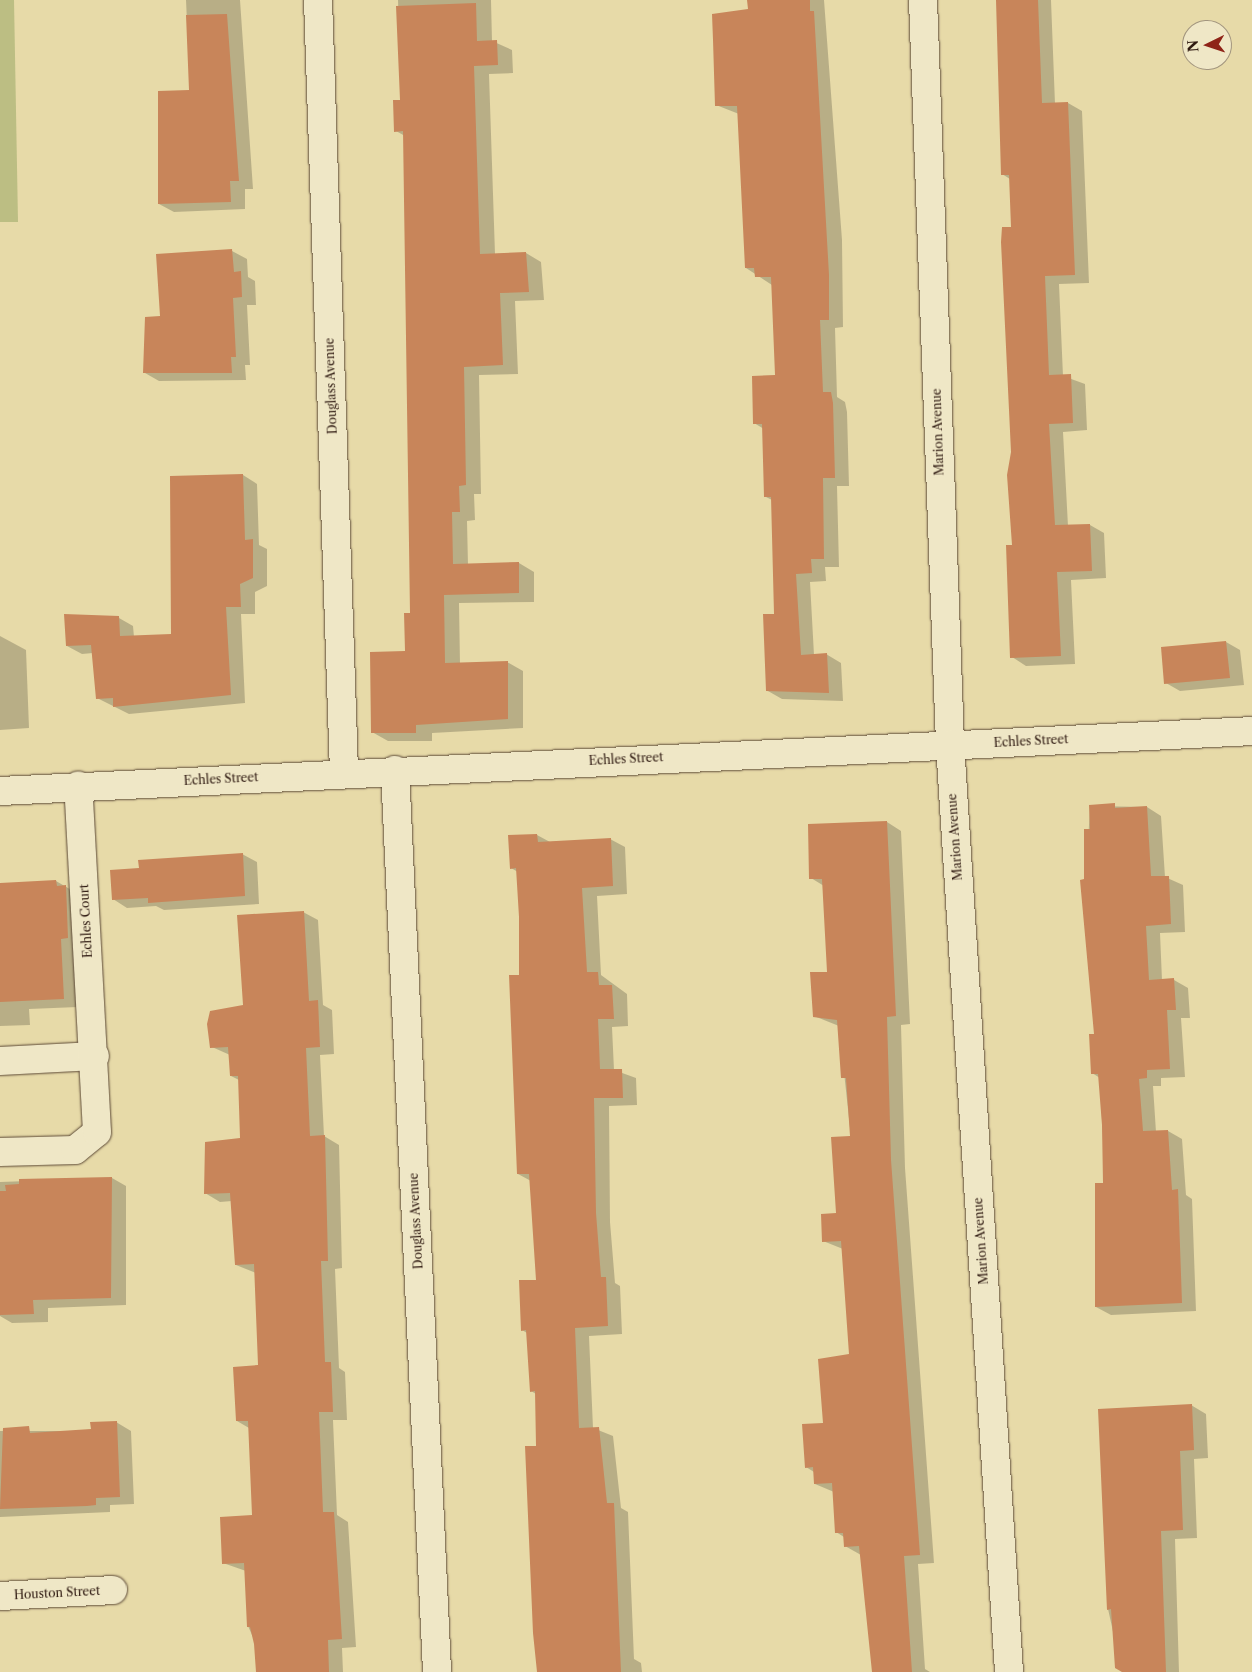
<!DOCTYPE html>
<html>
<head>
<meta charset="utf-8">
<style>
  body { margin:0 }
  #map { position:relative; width:1252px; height:1672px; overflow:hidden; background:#e7daa8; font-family:"Libre Caslon Text",serif }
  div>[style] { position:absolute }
  .green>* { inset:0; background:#bcbe83 }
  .shadow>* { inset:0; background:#0003 }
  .building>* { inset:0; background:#c8855a }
  .roads { filter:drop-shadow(0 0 1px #5d4a37) drop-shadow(0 0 1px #5d4a37) }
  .street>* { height:28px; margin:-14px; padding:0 14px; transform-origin:14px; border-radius:14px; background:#efe7c6 }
  .secondary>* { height:28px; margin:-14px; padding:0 14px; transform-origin:14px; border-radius:14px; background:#efe7c6 }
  span { translate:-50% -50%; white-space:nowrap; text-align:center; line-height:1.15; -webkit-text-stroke:4px #efe7c6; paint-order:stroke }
  .street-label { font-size:12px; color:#2f1a11 }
  .north { position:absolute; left:1182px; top:20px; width:50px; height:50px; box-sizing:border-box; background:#efe7c6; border:1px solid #a2957e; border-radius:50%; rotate:266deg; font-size:14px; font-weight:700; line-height:20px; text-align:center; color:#2f1a11 }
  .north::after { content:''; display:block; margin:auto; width:18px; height:22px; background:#8f2418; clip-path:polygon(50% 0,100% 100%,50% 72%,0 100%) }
</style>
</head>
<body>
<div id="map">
  <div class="green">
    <i style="clip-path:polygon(0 0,14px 0,18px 222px,0 222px)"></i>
  </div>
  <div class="shadow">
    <i style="clip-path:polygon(186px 0,240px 0,253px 189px,245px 189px,245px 209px,174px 212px,159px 204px,190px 91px)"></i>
    <i style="clip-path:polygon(398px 0,491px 0,492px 41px,512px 50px,513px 73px,489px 74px,495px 254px,526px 253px,541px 262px,544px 300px,515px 301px,518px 374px,479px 375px,481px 494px,474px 494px,475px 520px,467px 521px,468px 565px,519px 563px,534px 572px,534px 602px,459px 603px,460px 664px,507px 662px,523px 671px,523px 728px,432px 733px,432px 741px,388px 741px,372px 732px,406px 653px,412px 614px,405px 136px,396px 131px,401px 102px)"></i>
    <i style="clip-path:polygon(749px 0,824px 0,842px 240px,843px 327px,835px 328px,837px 397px,845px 402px,847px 412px,849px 486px,837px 486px,839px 567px,825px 567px,826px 581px,810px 582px,814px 655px,826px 654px,841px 663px,843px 701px,782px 699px,768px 691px,775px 615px,772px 500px,766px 497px,764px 429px,754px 423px,776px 376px,772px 285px,746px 268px,739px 114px,716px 105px,749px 10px)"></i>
    <i style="clip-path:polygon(997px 0,1051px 0,1055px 104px,1068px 103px,1082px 111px,1089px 283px,1059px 284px,1063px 376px,1085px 384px,1087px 430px,1063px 432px,1068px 526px,1090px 525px,1104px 533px,1106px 578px,1071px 580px,1075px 664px,1026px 666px,1012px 657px,1012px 228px,1010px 179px,1002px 174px)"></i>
    <i style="clip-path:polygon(232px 251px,247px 259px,248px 277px,255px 281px,256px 305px,247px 305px,250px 365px,245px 365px,246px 380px,159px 381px,145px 373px,162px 317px,157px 255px)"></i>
    <i style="clip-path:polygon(243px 475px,257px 484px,259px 545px,267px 549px,267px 586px,255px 592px,255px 614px,241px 614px,245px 703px,129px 714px,97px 698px,93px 653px,82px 654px,67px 646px,119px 618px,133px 626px,134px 637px,172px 635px)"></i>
    <i style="clip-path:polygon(0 636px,26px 650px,29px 728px,0 730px)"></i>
    <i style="clip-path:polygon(1226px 642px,1240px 650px,1244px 685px,1180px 691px,1166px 683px)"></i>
    <i style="clip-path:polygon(1090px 806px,1147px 807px,1161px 816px,1165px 877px,1183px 885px,1185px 932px,1160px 933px,1162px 980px,1174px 980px,1188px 988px,1190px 1018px,1181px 1018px,1185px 1077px,1161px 1078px,1161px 1086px,1153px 1086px,1156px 1132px,1168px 1131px,1182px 1139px,1186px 1195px,1192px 1199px,1196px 1311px,1111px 1315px,1096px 1307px,1105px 1184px,1100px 1078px,1092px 1073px,1095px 1035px,1086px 881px)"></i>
    <i style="clip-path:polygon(887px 822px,901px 831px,910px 1024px,901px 1025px,905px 1168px,934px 1563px,918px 1564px,925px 1669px,930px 1672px,873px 1672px,861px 1555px,845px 1546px,844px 1537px,836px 1532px,834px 1492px,815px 1484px,814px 1472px,806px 1467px,850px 1355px,843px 1249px,823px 1241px,837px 1214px,851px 1137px,839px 1026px,814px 1016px,828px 973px,824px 886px,811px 878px)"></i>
    <i style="clip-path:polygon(537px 835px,550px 842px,610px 839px,625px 847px,627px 894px,597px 896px,601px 975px,627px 994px,628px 1026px,612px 1027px,614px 1070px,636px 1078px,637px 1105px,609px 1106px,610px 1222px,615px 1283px,620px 1286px,622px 1334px,589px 1336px,593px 1428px,613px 1436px,621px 1508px,628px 1512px,634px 1659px,641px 1663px,642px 1672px,537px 1672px,536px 1394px,531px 1391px,527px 1333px,522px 1330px,538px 1281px,531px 1181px,518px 1174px,520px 917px,518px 872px,511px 868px)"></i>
    <i style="clip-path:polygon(242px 854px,257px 862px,259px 904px,164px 910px,156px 906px,127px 908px,113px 899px,140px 869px)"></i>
    <i style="clip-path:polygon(56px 881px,80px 895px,78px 1007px,29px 1009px,30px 1025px,0 1026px,0 884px)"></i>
    <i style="clip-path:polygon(303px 912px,318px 920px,323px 1005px,332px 1010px,334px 1054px,320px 1055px,324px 1136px,339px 1145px,342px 1268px,335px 1269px,339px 1368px,345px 1372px,347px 1420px,333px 1420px,337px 1515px,348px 1522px,356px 1647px,342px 1648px,343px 1672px,257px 1672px,256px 1644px,248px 1626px,246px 1571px,223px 1563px,253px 1517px,249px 1428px,237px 1421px,260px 1367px,256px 1273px,236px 1265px,232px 1201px,220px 1202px,205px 1193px,241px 1139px,239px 1080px,231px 1076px,230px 1055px,212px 1047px,244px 1006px)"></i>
    <i style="clip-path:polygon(112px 1178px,126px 1186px,126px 1305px,48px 1308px,48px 1322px,12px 1323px,0 1316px,0 1182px)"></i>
    <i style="clip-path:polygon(1191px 1405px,1206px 1414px,1208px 1458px,1194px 1459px,1197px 1538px,1175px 1539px,1179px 1672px,1122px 1672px,1108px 1609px)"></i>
    <i style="clip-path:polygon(116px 1422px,131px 1431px,134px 1504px,110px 1505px,110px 1512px,0 1517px,0 1431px,92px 1431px)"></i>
  </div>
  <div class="building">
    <i style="clip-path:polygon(747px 0,810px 0,810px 11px,814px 11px,829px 275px,829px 320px,820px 320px,823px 392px,831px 392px,833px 403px,835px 478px,823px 478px,824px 559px,811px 559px,812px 573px,796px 574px,801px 655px,827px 653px,829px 693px,766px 691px,763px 614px,774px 614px,771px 497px,764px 497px,762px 424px,753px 424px,752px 376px,775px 375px,771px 277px,755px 277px,754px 268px,745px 268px,737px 106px,715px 106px,713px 40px,712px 14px,748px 9px)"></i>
    <i style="clip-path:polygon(996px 0,1038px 0,1042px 103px,1068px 102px,1075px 275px,1045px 276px,1049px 375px,1071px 374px,1073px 423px,1049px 424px,1055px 525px,1090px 524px,1092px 571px,1057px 572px,1061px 656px,1010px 658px,1006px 545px,1012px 545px,1007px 475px,1011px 452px,1001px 242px,1002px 227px,1011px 227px,1009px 175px,1001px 175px)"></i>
    <i style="clip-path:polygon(476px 3px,477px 41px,497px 40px,498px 65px,474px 66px,480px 254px,526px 252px,529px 292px,500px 293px,503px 365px,464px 367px,466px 485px,459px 486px,460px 512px,452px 512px,453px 564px,519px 562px,519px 593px,444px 595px,445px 663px,508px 661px,508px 719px,416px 725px,416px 733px,371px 733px,370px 652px,405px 651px,404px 613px,410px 613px,403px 131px,394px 132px,393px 100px,400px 100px,396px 6px)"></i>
    <i style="clip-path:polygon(227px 14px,239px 181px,230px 181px,231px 202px,158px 204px,158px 91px,189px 90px,186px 15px)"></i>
    <i style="clip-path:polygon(232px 249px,234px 272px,241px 271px,242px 297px,233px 298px,236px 357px,231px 357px,232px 373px,143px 373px,145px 317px,160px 316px,156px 254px)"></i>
    <i style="clip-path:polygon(243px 474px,245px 540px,253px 539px,253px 578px,240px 584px,241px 607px,226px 607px,231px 695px,113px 707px,113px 698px,96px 699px,91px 645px,66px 646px,64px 614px,119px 616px,120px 636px,171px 634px,170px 476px)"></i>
    <i style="clip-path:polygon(1226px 641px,1230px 678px,1164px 684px,1161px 647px)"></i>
    <i style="clip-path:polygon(1115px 803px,1115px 808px,1147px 806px,1151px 876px,1169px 876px,1171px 924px,1146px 926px,1149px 980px,1174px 978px,1176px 1010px,1167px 1010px,1170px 1069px,1147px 1070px,1147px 1078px,1139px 1079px,1143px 1131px,1168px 1130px,1172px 1190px,1178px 1189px,1182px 1303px,1095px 1307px,1095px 1183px,1103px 1183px,1102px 1125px,1098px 1074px,1091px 1074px,1089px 1034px,1094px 1034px,1080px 880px,1084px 879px,1084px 829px,1090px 829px,1089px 805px)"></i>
    <i style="clip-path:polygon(887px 821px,896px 1016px,887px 1017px,891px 1160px,920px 1555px,904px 1556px,912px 1672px,872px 1672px,859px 1546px,844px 1547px,843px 1533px,835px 1533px,832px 1483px,814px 1484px,813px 1467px,805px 1468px,802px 1424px,823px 1423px,818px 1359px,849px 1354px,841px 1241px,822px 1242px,821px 1214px,836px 1213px,831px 1137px,850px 1136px,846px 1078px,841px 1078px,837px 1020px,813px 1017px,810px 972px,827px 972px,822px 879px,809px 879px,808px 824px)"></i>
    <i style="clip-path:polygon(537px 834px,538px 842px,611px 838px,613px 886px,582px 888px,587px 972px,598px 972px,599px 985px,612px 985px,614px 1019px,598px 1019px,600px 1069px,622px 1069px,623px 1098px,594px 1098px,596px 1213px,601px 1277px,606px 1277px,608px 1326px,575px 1328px,579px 1428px,599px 1427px,607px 1503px,614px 1503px,621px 1672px,537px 1672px,533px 1633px,525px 1446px,536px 1446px,535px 1391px,530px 1392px,526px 1330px,521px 1331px,519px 1280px,536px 1280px,529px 1174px,517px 1174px,509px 975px,519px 975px,519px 917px,516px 868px,510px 869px,508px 835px)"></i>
    <i style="clip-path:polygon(243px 853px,245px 896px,148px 903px,148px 898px,112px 900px,110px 870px,139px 868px,138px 860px)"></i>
    <i style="clip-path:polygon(56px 880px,57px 886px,66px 885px,68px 938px,61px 939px,64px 999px,0 1002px,0 883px)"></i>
    <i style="clip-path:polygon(304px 911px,309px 1001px,318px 1000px,320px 1047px,306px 1048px,310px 1136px,325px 1135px,328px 1261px,321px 1261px,325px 1362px,331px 1362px,333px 1412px,319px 1412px,323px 1512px,334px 1512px,342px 1639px,328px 1640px,329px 1672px,256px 1672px,254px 1644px,250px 1627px,247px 1627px,244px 1563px,222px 1564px,220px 1517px,252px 1515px,248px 1421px,236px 1421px,233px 1367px,258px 1365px,254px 1264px,235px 1265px,230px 1193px,204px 1194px,205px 1142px,240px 1138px,238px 1076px,230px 1076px,228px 1047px,210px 1048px,207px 1024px,210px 1011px,243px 1005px,237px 915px)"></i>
    <i style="clip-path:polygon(112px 1177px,111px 1298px,33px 1300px,34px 1314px,0 1315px,0 1191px,6px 1191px,5px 1185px,19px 1184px,19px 1179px)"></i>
    <i style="clip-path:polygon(1192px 1404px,1194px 1450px,1180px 1451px,1183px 1530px,1161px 1531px,1166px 1672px,1122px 1672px,1115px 1668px,1111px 1609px,1107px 1610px,1098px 1409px)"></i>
    <i style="clip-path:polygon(117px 1421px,120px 1497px,96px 1498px,96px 1505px,87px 1506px,0 1509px,3px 1428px,29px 1426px,30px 1433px,91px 1429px,90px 1422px)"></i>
  </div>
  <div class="roads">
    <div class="street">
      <i style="left:318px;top:0;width:772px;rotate:88.07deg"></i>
      <i style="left:923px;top:0;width:744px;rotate:87.92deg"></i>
      <i style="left:950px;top:744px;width:930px;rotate:86.36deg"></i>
      <i style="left:395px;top:770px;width:903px;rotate:87.33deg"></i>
      <i style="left:0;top:1061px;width:95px;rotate:-3deg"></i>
      <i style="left:0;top:1152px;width:75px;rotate:-1.5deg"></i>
      <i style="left:75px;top:1150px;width:28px;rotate:-39deg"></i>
      <i style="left:97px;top:1132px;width:347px;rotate:-93.1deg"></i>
      <i style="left:0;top:1596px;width:113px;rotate:-3deg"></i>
    </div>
    <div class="secondary">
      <i style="left:0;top:791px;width:1253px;rotate:-2.74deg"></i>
    </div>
  </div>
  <div class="street-label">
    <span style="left:331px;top:386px;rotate:-92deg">Douglass Avenue</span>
    <span style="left:938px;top:432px;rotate:-92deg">Marion Avenue</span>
    <span style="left:1031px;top:741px;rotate:-3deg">Echles Street</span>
    <span style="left:626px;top:759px;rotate:-3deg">Echles Street</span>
    <span style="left:221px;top:779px;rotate:-3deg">Echles Street</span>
    <span style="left:955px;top:837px;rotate:-94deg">Marion Avenue</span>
    <span style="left:86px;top:921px;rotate:-93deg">Echles Court</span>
    <span style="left:416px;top:1221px;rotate:-93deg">Douglass Avenue</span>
    <span style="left:981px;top:1241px;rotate:-94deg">Marion Avenue</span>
    <span style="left:57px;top:1593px;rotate:-3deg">Houston Street</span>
  </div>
  <div class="north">N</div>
</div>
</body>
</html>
